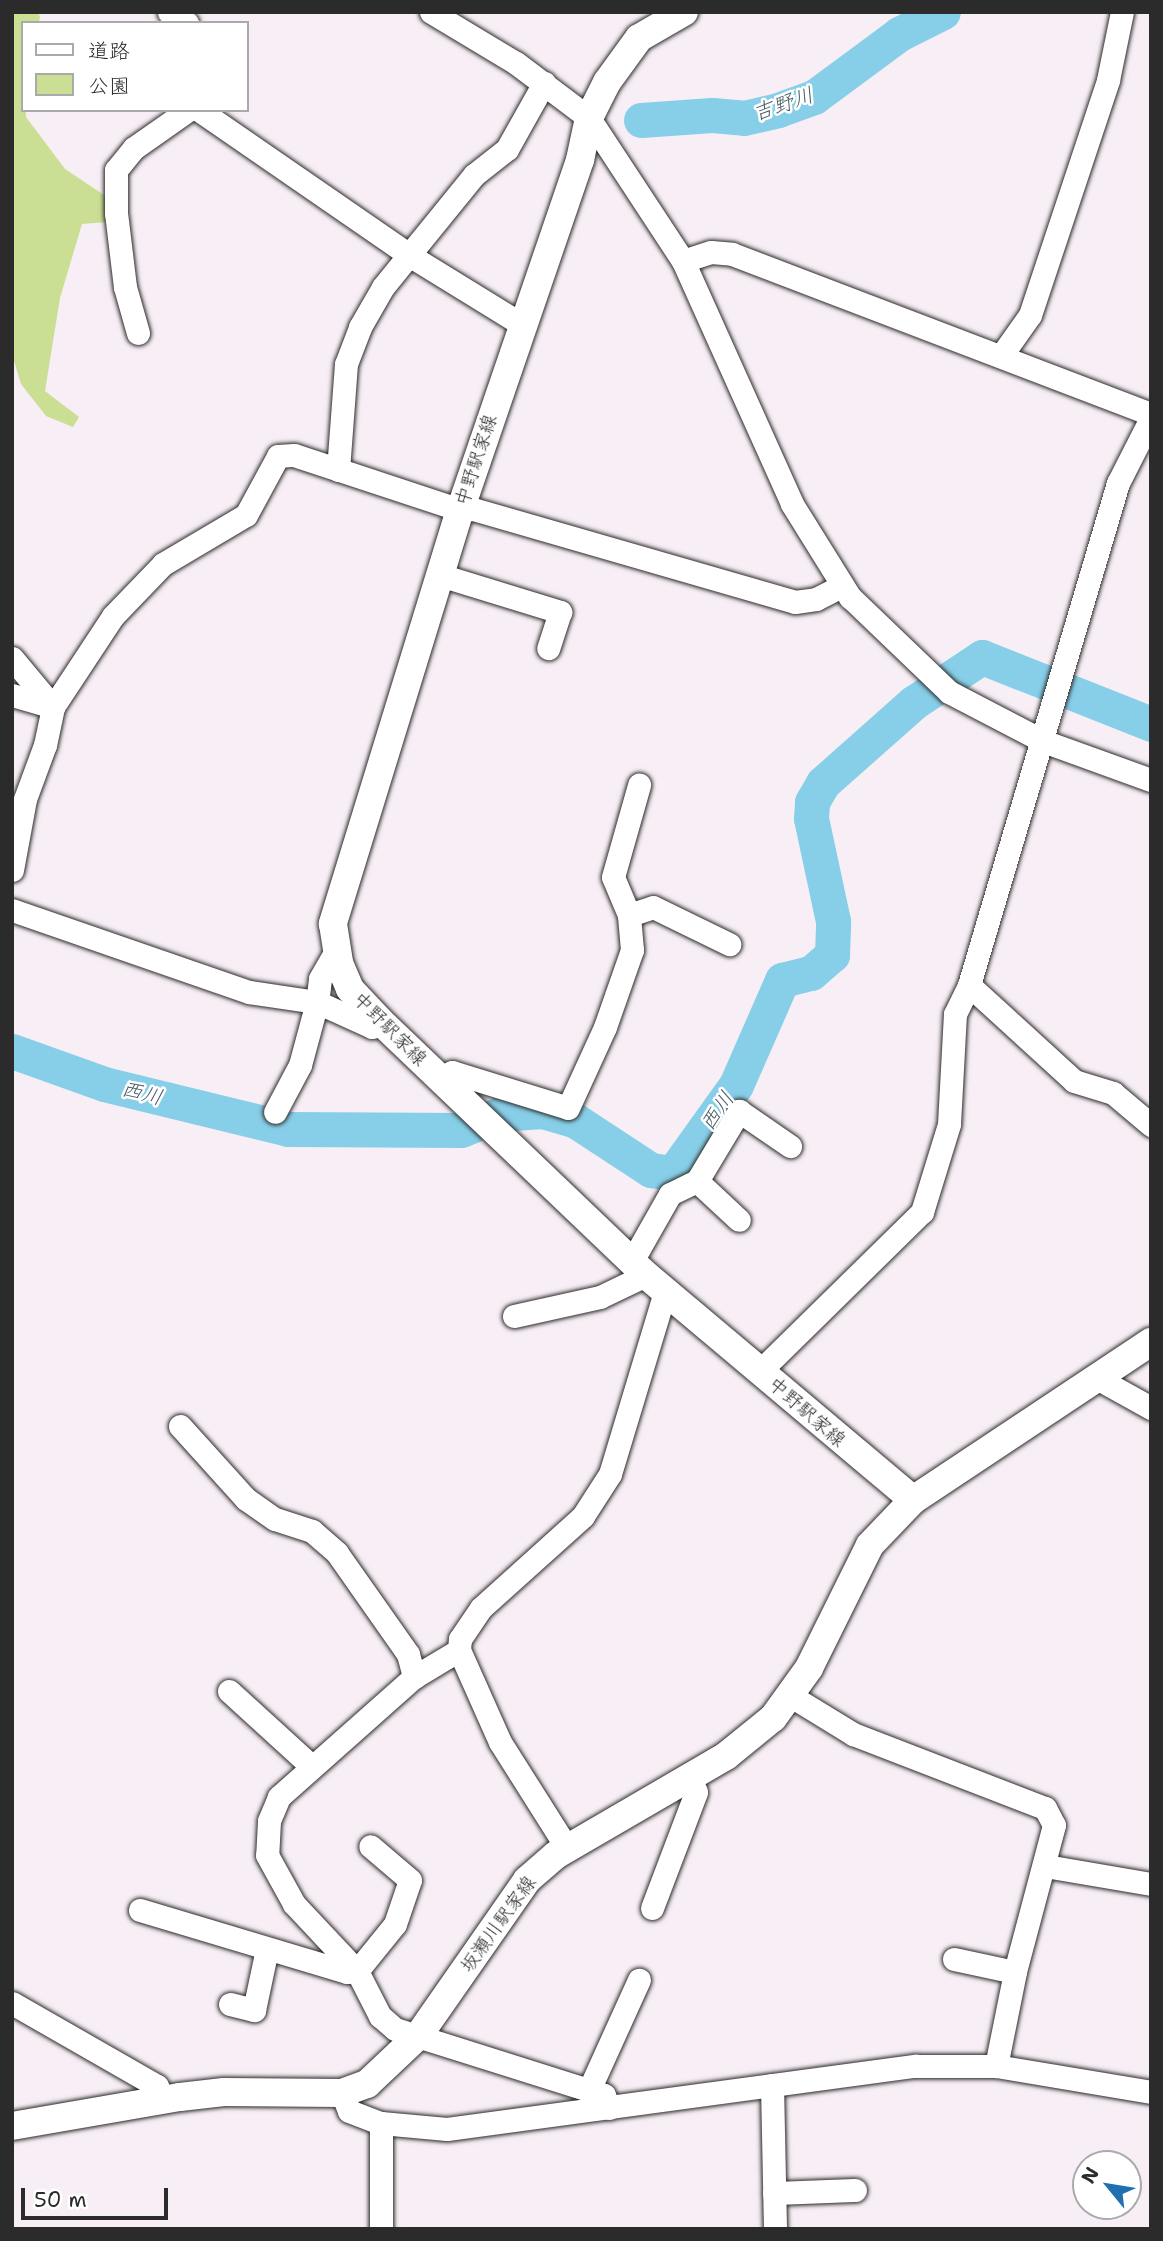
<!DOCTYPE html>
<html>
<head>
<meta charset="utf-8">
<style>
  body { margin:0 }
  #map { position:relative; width:1163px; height:2241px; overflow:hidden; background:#f8eef5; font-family:"Shantell Sans","Klee One",sans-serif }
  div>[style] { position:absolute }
  .green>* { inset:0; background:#cadf94 }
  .river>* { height:35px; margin:-17.5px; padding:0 17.5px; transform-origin:17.5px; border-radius:17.5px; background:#87cfe8 }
  .roads { filter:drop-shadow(0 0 2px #2b2b2b) drop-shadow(0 0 2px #2b2b2b) }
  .minor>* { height:23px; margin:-11.5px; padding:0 11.5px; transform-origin:11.5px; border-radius:11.5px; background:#fff }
  .major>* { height:28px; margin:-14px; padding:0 14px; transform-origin:14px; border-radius:14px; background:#fff }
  span { translate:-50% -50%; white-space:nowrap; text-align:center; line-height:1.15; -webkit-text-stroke:5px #fff; paint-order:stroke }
  .street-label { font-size:19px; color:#2b2b2b }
  .water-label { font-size:21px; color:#475c64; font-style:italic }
  .frame { position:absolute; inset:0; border:14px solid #2b2b2b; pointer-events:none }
  .legend { position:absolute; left:21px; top:21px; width:228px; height:91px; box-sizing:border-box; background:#fff; border:2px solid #aaa; margin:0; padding:9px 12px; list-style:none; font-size:21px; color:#2b2b2b }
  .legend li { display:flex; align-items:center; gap:14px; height:35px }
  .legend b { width:35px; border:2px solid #aaa }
  .north { position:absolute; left:1072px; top:2150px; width:70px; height:70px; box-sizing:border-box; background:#fff; border:2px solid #aaa; border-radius:50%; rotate:300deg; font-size:19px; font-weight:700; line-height:28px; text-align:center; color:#2b2b2b }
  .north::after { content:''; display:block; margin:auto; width:24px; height:32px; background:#1f6fb2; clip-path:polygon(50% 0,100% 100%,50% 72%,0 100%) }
  .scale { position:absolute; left:21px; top:2188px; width:147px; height:32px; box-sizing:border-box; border:4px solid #2b2b2b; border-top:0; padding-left:9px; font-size:21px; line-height:24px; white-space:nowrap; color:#2b2b2b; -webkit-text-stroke:5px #fff; paint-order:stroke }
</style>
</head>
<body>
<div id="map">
  <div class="green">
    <i style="clip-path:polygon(12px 12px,36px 12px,40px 16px,39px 23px,23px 23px,26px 117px,65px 169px,107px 197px,108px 222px,82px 224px,60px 298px,45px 391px,79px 417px,73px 427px,46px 416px,21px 384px,12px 354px)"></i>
  </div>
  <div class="river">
    <i style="left:641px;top:120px;width:71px;rotate:-4deg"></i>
    <i style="left:712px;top:115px;width:32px;rotate:5deg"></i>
    <i style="left:744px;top:118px;width:35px;rotate:-13deg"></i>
    <i style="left:778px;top:110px;width:38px;rotate:-20deg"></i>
    <i style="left:814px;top:97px;width:106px;rotate:-36.5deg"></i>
    <i style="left:899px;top:34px;width:49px;rotate:-26.6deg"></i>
    <i style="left:12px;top:1051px;width:98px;rotate:19.7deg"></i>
    <i style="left:104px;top:1084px;width:189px;rotate:13.7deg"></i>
    <i style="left:288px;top:1129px;width:173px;rotate:0.3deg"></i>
    <i style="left:461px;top:1130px;width:42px;rotate:-22.3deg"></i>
    <i style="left:500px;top:1114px;width:42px;rotate:-4.1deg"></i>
    <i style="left:542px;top:1111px;width:35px;rotate:16deg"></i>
    <i style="left:576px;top:1121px;width:90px;rotate:33.2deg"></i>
    <i style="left:651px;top:1170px;width:22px;rotate:8deg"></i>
    <i style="left:673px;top:1173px;width:108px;rotate:-54.4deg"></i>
    <i style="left:736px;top:1085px;width:115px;rotate:-66.3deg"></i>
    <i style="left:782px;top:980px;width:30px;rotate:-14deg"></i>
    <i style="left:811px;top:973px;width:28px;rotate:-41deg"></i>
    <i style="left:832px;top:955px;width:34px;rotate:-88deg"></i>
    <i style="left:833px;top:921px;width:105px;rotate:-102.1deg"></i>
    <i style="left:811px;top:818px;width:16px;rotate:-86deg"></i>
    <i style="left:812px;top:802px;width:22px;rotate:-60deg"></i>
    <i style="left:823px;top:783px;width:120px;rotate:-41.6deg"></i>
    <i style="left:913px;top:703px;width:83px;rotate:-33.7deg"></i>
    <i style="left:982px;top:657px;width:182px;rotate:21.6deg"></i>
  </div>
  <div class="roads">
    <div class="minor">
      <i style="left:169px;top:12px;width:21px;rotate:31deg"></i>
      <i style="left:431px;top:12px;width:99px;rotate:31deg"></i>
      <i style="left:516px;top:63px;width:91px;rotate:37deg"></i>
      <i style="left:589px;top:118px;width:171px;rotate:56.7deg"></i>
      <i style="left:683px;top:261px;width:266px;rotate:65.8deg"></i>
      <i style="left:792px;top:504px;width:110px;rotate:58.1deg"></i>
      <i style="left:850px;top:597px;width:137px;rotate:43.8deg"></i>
      <i style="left:949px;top:692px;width:106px;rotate:27.5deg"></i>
      <i style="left:1043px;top:741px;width:115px;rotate:19.9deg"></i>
      <i style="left:199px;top:110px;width:255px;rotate:34.6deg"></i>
      <i style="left:409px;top:255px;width:132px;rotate:31.6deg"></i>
      <i style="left:683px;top:261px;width:29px;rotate:-18deg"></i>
      <i style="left:711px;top:252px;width:21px;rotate:5deg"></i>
      <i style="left:732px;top:254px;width:449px;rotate:20.9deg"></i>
      <i style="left:138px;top:333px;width:48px;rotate:-105.8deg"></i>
      <i style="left:125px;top:287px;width:75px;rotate:-96.9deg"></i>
      <i style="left:116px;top:213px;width:43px;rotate:-90deg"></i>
      <i style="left:116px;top:170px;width:28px;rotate:-51deg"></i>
      <i style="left:134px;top:148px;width:66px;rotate:-35.1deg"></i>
      <i style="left:1001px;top:356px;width:50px;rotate:-54.7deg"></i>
      <i style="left:1030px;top:315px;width:248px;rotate:-71.6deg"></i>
      <i style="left:1108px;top:80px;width:69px;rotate:-78.4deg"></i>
      <i style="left:338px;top:470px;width:106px;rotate:-85.7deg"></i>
      <i style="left:346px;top:364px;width:40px;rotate:-69deg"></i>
      <i style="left:360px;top:327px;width:46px;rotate:-60.1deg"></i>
      <i style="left:383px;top:287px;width:144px;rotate:-50.9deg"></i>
      <i style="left:474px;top:175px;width:42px;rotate:-38.2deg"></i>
      <i style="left:507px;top:149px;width:76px;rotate:-60.7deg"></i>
      <i style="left:440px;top:575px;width:126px;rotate:17.1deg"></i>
      <i style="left:560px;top:612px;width:38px;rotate:108deg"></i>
      <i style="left:12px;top:658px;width:64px;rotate:50.1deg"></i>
      <i style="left:12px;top:695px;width:43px;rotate:16.3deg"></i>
      <i style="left:12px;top:870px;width:72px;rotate:-79.6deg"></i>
      <i style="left:25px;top:799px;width:58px;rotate:-69.7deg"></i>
      <i style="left:45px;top:745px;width:39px;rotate:-78deg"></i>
      <i style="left:53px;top:707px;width:109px;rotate:-56.6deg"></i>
      <i style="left:113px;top:616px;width:72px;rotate:-46.1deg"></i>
      <i style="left:163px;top:564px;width:96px;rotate:-30.6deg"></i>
      <i style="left:246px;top:515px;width:67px;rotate:-61.5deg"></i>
      <i style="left:278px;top:456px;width:16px;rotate:-4deg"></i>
      <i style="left:294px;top:455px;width:175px;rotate:18.3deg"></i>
      <i style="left:460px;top:510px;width:13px;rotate:-4deg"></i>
      <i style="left:473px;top:509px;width:335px;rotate:16.1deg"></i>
      <i style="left:795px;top:602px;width:21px;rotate:-8deg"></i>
      <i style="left:816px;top:599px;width:28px;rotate:-27deg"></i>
      <i style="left:12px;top:910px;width:251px;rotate:19.1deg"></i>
      <i style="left:249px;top:992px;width:69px;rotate:8.4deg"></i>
      <i style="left:317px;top:1002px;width:65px;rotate:105.1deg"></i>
      <i style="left:300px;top:1065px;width:53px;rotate:118deg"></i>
      <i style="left:629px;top:915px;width:25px;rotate:-18deg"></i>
      <i style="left:653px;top:907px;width:85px;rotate:26deg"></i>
      <i style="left:337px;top:949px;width:34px;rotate:120deg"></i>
      <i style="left:320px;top:979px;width:23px;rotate:97deg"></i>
      <i style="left:317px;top:1002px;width:60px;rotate:24.4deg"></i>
      <i style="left:372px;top:1027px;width:10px;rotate:-37deg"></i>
      <i style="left:969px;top:985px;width:142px;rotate:42.4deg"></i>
      <i style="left:1074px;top:1081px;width:41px;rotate:17.1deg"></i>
      <i style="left:1113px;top:1093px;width:50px;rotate:40.1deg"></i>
      <i style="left:440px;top:1079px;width:14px;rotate:-30deg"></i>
      <i style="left:452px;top:1072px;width:121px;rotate:17.2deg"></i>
      <i style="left:568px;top:1108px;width:89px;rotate:-65.4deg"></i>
      <i style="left:605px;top:1027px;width:82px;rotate:-70.7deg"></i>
      <i style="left:632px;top:950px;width:35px;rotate:-95deg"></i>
      <i style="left:629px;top:915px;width:41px;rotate:-112.8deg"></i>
      <i style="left:613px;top:877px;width:96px;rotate:-74.2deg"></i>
      <i style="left:697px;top:1181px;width:57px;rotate:42.9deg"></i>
      <i style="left:632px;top:1261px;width:77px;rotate:-60.4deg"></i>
      <i style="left:670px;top:1194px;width:30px;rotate:-26deg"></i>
      <i style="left:697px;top:1181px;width:82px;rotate:-59deg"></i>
      <i style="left:739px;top:1111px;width:62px;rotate:34.5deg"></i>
      <i style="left:514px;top:1316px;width:88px;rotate:-12.5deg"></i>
      <i style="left:600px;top:1297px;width:51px;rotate:-25.6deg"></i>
      <i style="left:760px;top:1371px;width:227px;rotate:-44.5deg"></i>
      <i style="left:922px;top:1212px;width:92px;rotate:-72.9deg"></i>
      <i style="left:949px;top:1124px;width:110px;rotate:-86.9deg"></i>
      <i style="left:955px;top:1014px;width:32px;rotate:-64deg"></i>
      <i style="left:969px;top:985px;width:524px;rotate:-73.47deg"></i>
      <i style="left:1118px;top:483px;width:73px;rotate:-63.1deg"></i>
      <i style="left:1095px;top:1377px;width:64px;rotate:29deg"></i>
      <i style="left:180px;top:1426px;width:98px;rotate:47.9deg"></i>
      <i style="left:246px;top:1499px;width:35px;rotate:35deg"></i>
      <i style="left:275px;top:1519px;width:39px;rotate:18deg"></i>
      <i style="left:312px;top:1531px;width:33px;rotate:41deg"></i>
      <i style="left:337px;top:1553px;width:123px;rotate:54.9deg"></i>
      <i style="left:408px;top:1654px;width:24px;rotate:75deg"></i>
      <i style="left:459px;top:1650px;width:52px;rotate:149deg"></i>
      <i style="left:414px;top:1677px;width:181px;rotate:138.4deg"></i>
      <i style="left:279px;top:1797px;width:26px;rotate:113deg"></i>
      <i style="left:269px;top:1821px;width:34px;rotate:93deg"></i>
      <i style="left:267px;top:1855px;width:56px;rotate:61.1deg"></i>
      <i style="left:294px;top:1904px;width:92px;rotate:46.8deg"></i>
      <i style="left:357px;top:1971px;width:51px;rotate:62.9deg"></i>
      <i style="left:380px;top:2016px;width:20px;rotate:41deg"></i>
      <i style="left:395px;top:2029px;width:219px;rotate:17.5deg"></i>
      <i style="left:604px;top:2095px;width:14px;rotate:69deg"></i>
      <i style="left:229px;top:1691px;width:111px;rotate:42.4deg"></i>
      <i style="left:791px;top:1696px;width:73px;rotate:31.5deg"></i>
      <i style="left:853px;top:1734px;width:206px;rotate:21.1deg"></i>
      <i style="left:1045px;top:1808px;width:19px;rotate:62deg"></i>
      <i style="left:1054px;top:1825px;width:152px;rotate:104.9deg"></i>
      <i style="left:1015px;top:1972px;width:96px;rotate:101.4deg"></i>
      <i style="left:567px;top:1848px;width:125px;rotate:-122.3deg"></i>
      <i style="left:500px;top:1742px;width:101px;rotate:-114deg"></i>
      <i style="left:459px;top:1650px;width:11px;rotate:-85deg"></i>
      <i style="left:460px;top:1639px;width:37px;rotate:-56deg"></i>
      <i style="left:481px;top:1608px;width:137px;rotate:-42deg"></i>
      <i style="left:583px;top:1516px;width:50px;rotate:-57.3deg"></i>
      <i style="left:610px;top:1474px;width:190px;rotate:-73.2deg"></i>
      <i style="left:1046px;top:1866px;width:107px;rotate:9.7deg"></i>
      <i style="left:652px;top:1908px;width:124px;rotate:-69.2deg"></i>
      <i style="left:696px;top:1792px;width:16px;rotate:-112deg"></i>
      <i style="left:140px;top:1910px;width:216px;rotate:16.7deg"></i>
      <i style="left:347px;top:1972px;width:10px;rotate:-6deg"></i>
      <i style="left:357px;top:1971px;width:60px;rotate:-51deg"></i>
      <i style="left:395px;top:1924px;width:46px;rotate:-71.2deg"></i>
      <i style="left:410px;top:1880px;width:52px;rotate:-139.6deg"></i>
      <i style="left:954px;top:1959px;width:62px;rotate:12deg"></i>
      <i style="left:12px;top:2003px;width:167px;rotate:29.8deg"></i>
      <i style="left:157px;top:2086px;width:15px;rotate:67deg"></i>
      <i style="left:230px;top:2004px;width:25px;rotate:14deg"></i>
      <i style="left:254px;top:2010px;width:62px;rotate:-78deg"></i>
      <i style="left:772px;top:2085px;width:144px;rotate:88.8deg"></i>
      <i style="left:589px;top:2090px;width:121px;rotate:-65.6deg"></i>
      <i style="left:342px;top:2093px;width:19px;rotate:69deg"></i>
      <i style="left:349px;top:2111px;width:34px;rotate:21deg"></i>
      <i style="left:381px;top:2123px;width:66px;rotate:5.2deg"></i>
      <i style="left:447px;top:2129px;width:473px;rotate:-7.7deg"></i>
      <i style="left:916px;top:2066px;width:80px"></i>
      <i style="left:996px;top:2066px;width:157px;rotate:9.5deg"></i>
      <i style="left:774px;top:2193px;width:81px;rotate:-2.1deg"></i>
      <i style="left:381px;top:2229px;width:106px;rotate:-90deg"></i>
    </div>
    <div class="major">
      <i style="left:684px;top:12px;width:52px;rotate:150deg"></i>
      <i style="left:639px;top:38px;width:54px;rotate:126deg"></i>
      <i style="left:607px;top:82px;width:40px;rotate:116.6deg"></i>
      <i style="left:589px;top:118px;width:43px;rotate:102.1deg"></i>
      <i style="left:580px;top:160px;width:370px;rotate:108.9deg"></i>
      <i style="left:460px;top:510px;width:433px;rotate:107.1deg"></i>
      <i style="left:333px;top:924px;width:39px;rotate:81deg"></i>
      <i style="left:339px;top:963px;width:28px;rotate:67deg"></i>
      <i style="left:350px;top:989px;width:44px;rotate:46.8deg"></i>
      <i style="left:380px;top:1021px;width:368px;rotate:43.7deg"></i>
      <i style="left:646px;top:1275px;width:349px;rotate:40.1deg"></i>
      <i style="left:12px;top:2126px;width:170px;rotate:-9.8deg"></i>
      <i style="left:180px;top:2097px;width:44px;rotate:-6.5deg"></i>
      <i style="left:224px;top:2092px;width:118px;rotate:0.5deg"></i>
      <i style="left:342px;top:2093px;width:27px;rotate:-20deg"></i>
      <i style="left:367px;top:2084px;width:71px;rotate:-43.3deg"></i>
      <i style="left:419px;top:2035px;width:189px;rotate:-55.1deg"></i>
      <i style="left:527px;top:1880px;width:38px;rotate:-41deg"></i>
      <i style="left:556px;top:1855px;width:197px;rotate:-30.2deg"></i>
      <i style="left:726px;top:1756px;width:60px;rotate:-39deg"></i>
      <i style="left:773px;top:1718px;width:62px;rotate:-54.2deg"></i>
      <i style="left:809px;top:1668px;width:137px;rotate:-63.6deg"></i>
      <i style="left:870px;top:1545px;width:62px;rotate:-46.3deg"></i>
      <i style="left:913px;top:1500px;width:286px;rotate:-33.6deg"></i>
    </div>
  </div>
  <div class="street-label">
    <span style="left:476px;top:460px;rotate:-72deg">中野駅家線</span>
    <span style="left:390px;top:1029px;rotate:45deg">中野駅家線</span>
    <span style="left:807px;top:1412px;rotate:41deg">中野駅家線</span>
    <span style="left:498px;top:1924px;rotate:-54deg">坂瀬川駅家線</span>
  </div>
  <div class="water-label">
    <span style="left:783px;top:104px;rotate:-19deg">吉野川</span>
    <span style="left:142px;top:1093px;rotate:14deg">西川</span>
    <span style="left:717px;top:1111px;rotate:-55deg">西川</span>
  </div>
  <div class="frame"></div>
  <ul class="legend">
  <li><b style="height:9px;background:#fff"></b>道路</li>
  <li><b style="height:19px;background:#cadf94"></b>公園</li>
  </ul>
  <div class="north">N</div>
  <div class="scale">50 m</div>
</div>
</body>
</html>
